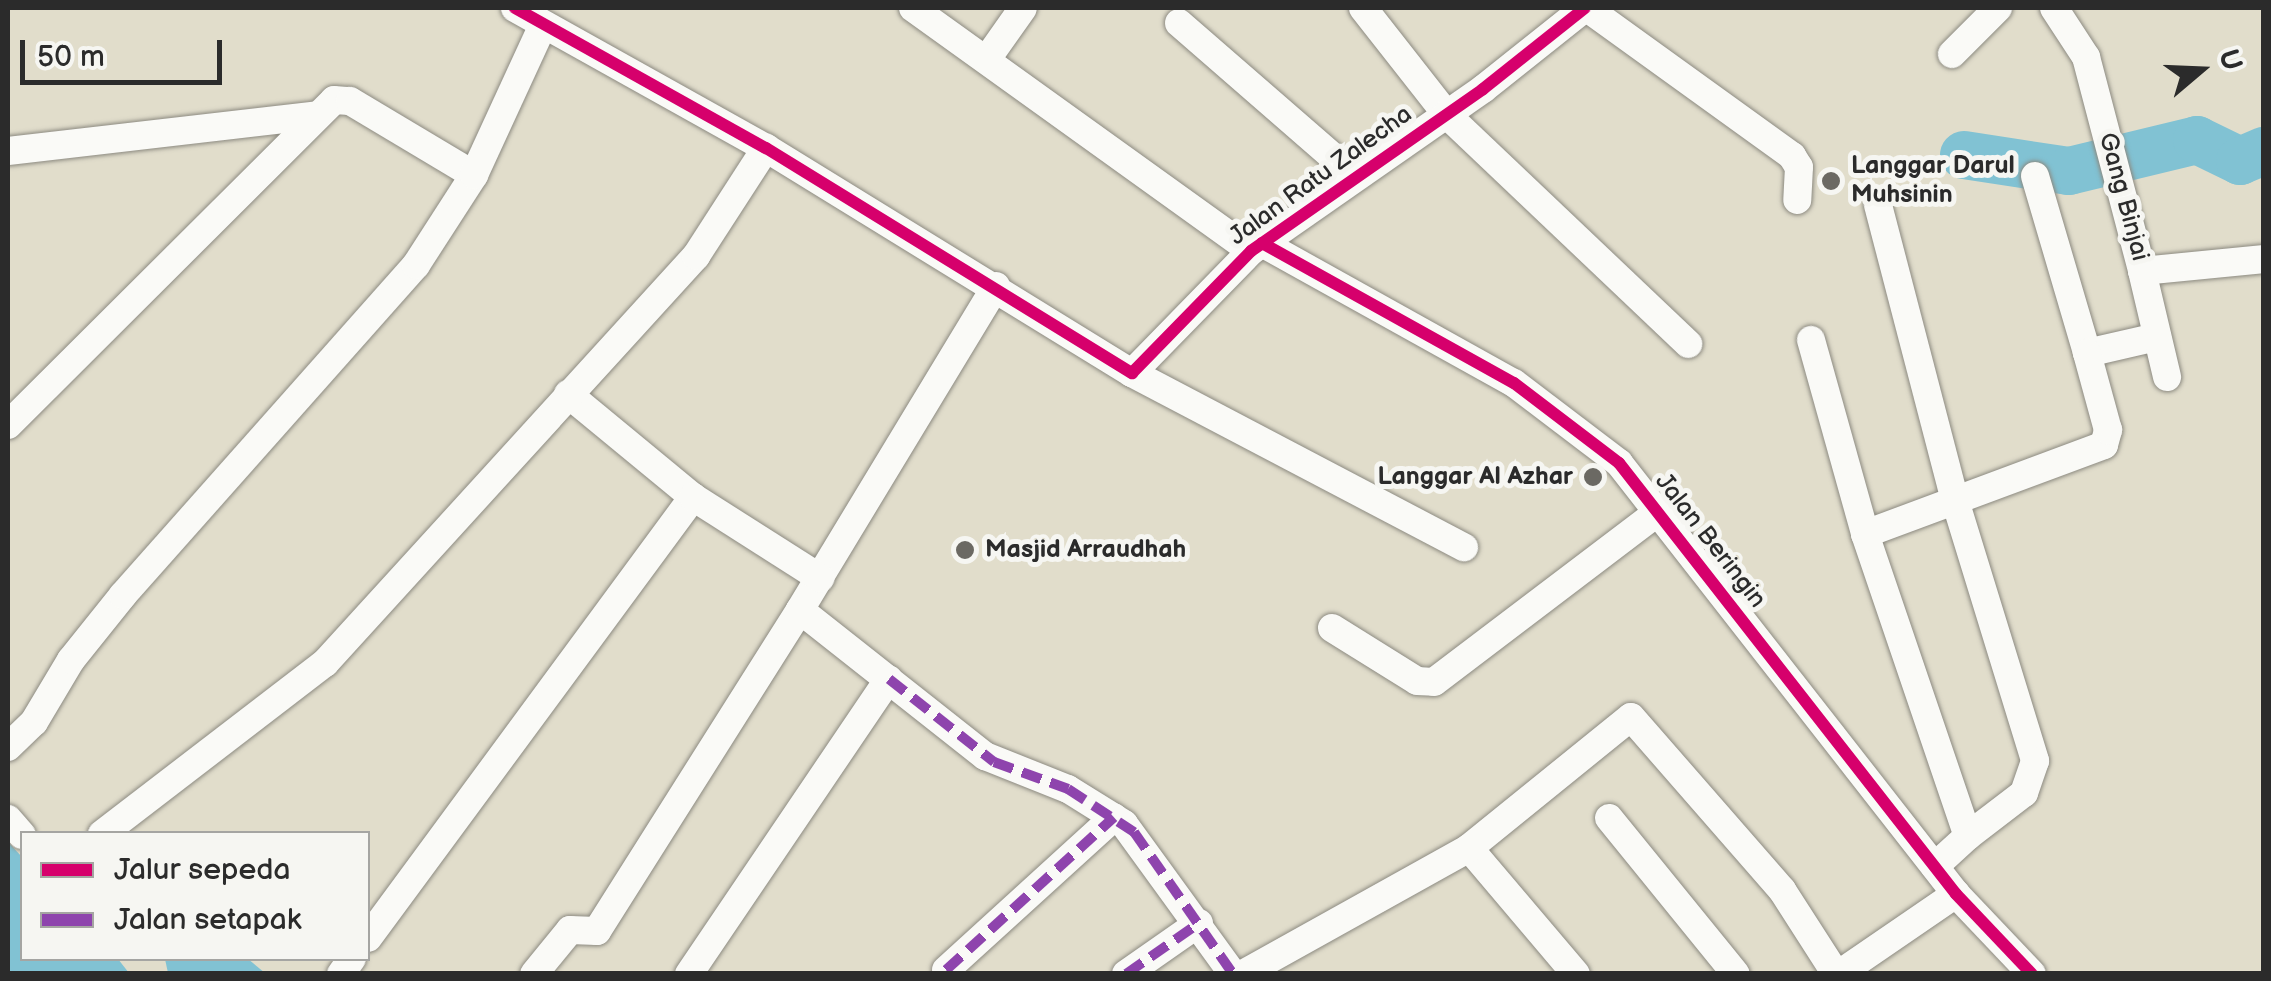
<!DOCTYPE html>
<html>
<head>
<meta charset="utf-8">
<style>
  body { margin:0 }
  #map { position:relative; width:2271px; height:981px; overflow:hidden; background:#e1ddcb; font-family:"Balsamiq Sans",sans-serif }
  div>[style] { position:absolute }
  .water>* { inset:0; background:#81c2d3 }
  .river>* { height:48px; margin:-24px; padding:0 24px; transform-origin:24px; border-radius:24px; background:#81c2d3 }
  .roads { filter:drop-shadow(0 0 2px #8c8a81) drop-shadow(0 0 2px #8c8a81) }
  .minor>* { height:28px; margin:-14px; padding:0 14px; transform-origin:14px; border-radius:14px; background:#fafaf7 }
  .quiet>* { height:10px; margin-top:-5px; transform-origin:0; background:repeating-linear-gradient(90deg,#8e44ad 0 20px,transparent 0 30px) }
  .cycleway>* { height:12px; margin:-6px; padding:0 6px; transform-origin:6px; border-radius:6px; background:#d6006c }
  .dots>* { width:28px; height:28px; translate:-50% -50%; box-sizing:border-box; border:5px solid #f6f6f2; border-radius:50% }
  span { translate:-50% -50%; white-space:nowrap; text-align:center; line-height:1.15; -webkit-text-stroke:10px #f6f6f2; paint-order:stroke }
  .poi-label { font-size:25px; color:#2b2b2b; font-weight:700 }
  .left { translate:0 -50%; text-align:left }
  .right { translate:-100% -50%; text-align:right }
  .street-label { font-size:25px; color:#2b2b2b }
  .frame { position:absolute; inset:0; border:10px solid #2b2b2b; pointer-events:none }
  .legend { position:absolute; left:20px; top:831px; width:350px; height:130px; box-sizing:border-box; background:#f6f6f2; border:2px solid #a5a5a2; margin:0; padding:12px 18px; list-style:none; font-size:30px; color:#2b2b2b }
  .legend li { display:flex; align-items:center; gap:20px; height:50px }
  .legend b { width:50px; border:2px solid #a5a5a2 }
  .north { position:absolute; left:2151px; top:20px; width:100px; height:100px; -webkit-text-stroke:8px #f6f6f2; paint-order:stroke; rotate:71deg; font-size:28px; font-weight:700; line-height:40px; text-align:center; color:#2b2b2b }
  .north::after { content:''; display:block; margin:auto; width:35px; height:45px; background:#2b2b2b; clip-path:polygon(50% 0,100% 100%,50% 72%,0 100%) }
  .scale { position:absolute; left:20px; top:40px; width:202px; height:45px; box-sizing:border-box; border:5px solid #2b2b2b; border-top:0; padding-left:12px; font-size:30px; line-height:35px; white-space:nowrap; color:#2b2b2b; -webkit-text-stroke:8px #f6f6f2; paint-order:stroke }
</style>
</head>
<body>
<div id="map">
  <div class="water">
    <i style="clip-path:polygon(8px 842px,22px 857px,22px 958px,118px 959px,129px 973px,8px 973px)"></i>
    <i style="clip-path:polygon(165px 959px,248px 959px,265px 973px,168px 973px)"></i>
  </div>
  <div class="river">
    <i style="left:1964px;top:155px;width:106px;rotate:8.7deg"></i>
    <i style="left:2069px;top:171px;width:132px;rotate:-13.6deg"></i>
    <i style="left:2197px;top:140px;width:48px;rotate:26deg"></i>
    <i style="left:2240px;top:161px;width:26px;rotate:-23deg"></i>
  </div>
  <div class="roads">
    <div class="minor">
      <i style="left:515px;top:8px;width:287px;rotate:29.2deg"></i>
      <i style="left:766px;top:148px;width:430px;rotate:31.6deg"></i>
      <i style="left:1132px;top:373px;width:170px;rotate:-45.7deg"></i>
      <i style="left:1251px;top:251px;width:283px;rotate:-34.9deg"></i>
      <i style="left:1483px;top:89px;width:130px;rotate:-38.5deg"></i>
      <i style="left:913px;top:8px;width:416px;rotate:35.7deg"></i>
      <i style="left:1363px;top:8px;width:135px;rotate:51.9deg"></i>
      <i style="left:1446px;top:114px;width:334px;rotate:43.5deg"></i>
      <i style="left:1587px;top:8px;width:253px;rotate:35.8deg"></i>
      <i style="left:1792px;top:156px;width:13px;rotate:58deg"></i>
      <i style="left:1799px;top:167px;width:33px;rotate:93deg"></i>
      <i style="left:2054px;top:8px;width:59px;rotate:56.9deg"></i>
      <i style="left:2086px;top:57px;width:221px;rotate:75.3deg"></i>
      <i style="left:2142px;top:271px;width:123px;rotate:-5.6deg"></i>
      <i style="left:1179px;top:23px;width:233px;rotate:41deg"></i>
      <i style="left:1952px;top:54px;width:65px;rotate:-45deg"></i>
      <i style="left:987px;top:59px;width:62px;rotate:-54.8deg"></i>
      <i style="left:8px;top:151px;width:312px;rotate:-6.6deg"></i>
      <i style="left:2035px;top:176px;width:184px;rotate:73.6deg"></i>
      <i style="left:2087px;top:353px;width:72px;rotate:-12.9deg"></i>
      <i style="left:1878px;top:205px;width:302px;rotate:75.4deg"></i>
      <i style="left:1954px;top:497px;width:276px;rotate:72.9deg"></i>
      <i style="left:2035px;top:761px;width:34px;rotate:109deg"></i>
      <i style="left:2024px;top:793px;width:71px;rotate:142.5deg"></i>
      <i style="left:1262px;top:243px;width:288px;rotate:29.1deg"></i>
      <i style="left:1514px;top:383px;width:132px;rotate:37.3deg"></i>
      <i style="left:1619px;top:463px;width:547px;rotate:51.98deg"></i>
      <i style="left:1956px;top:894px;width:110px;rotate:46.5deg"></i>
      <i style="left:2142px;top:271px;width:109px;rotate:76.7deg"></i>
      <i style="left:996px;top:286px;width:379px;rotate:121.2deg"></i>
      <i style="left:800px;top:610px;width:236px;rotate:38.3deg"></i>
      <i style="left:985px;top:756px;width:89px;rotate:21.7deg"></i>
      <i style="left:1068px;top:789px;width:66px;rotate:32deg"></i>
      <i style="left:1124px;top:824px;width:185px;rotate:54deg"></i>
      <i style="left:1811px;top:340px;width:201px;rotate:74.4deg"></i>
      <i style="left:1865px;top:534px;width:319px;rotate:71.2deg"></i>
      <i style="left:1968px;top:836px;width:45px;rotate:137.7deg"></i>
      <i style="left:1132px;top:373px;width:375px;rotate:27.7deg"></i>
      <i style="left:568px;top:394px;width:162px;rotate:39.5deg"></i>
      <i style="left:8px;top:425px;width:460px;rotate:-44.9deg"></i>
      <i style="left:334px;top:100px;width:16px;rotate:4deg"></i>
      <i style="left:350px;top:101px;width:144px;rotate:30.8deg"></i>
      <i style="left:1865px;top:534px;width:255px;rotate:-20.4deg"></i>
      <i style="left:2104px;top:445px;width:16px;rotate:-75deg"></i>
      <i style="left:2108px;top:430px;width:80px;rotate:-105.3deg"></i>
      <i style="left:1332px;top:628px;width:100px;rotate:31.9deg"></i>
      <i style="left:1417px;top:681px;width:17px;rotate:3deg"></i>
      <i style="left:1434px;top:682px;width:281px;rotate:-37.2deg"></i>
      <i style="left:8px;top:747px;width:36px;rotate:-44deg"></i>
      <i style="left:34px;top:722px;width:72px;rotate:-59.2deg"></i>
      <i style="left:71px;top:660px;width:83px;rotate:-51.3deg"></i>
      <i style="left:123px;top:595px;width:441px;rotate:-48.4deg"></i>
      <i style="left:416px;top:265px;width:107px;rotate:-57.2deg"></i>
      <i style="left:474px;top:175px;width:165px;rotate:-65.3deg"></i>
      <i style="left:1609px;top:818px;width:201px;rotate:50.9deg"></i>
      <i style="left:8px;top:819px;width:21px;rotate:49deg"></i>
      <i style="left:102px;top:834px;width:281px;rotate:-37.5deg"></i>
      <i style="left:325px;top:663px;width:551px;rotate:-47.65deg"></i>
      <i style="left:696px;top:256px;width:129px;rotate:-57.1deg"></i>
      <i style="left:1469px;top:848px;width:165px;rotate:49.7deg"></i>
      <i style="left:368px;top:938px;width:548px;rotate:-53.61deg"></i>
      <i style="left:693px;top:497px;width:151px;rotate:32.5deg"></i>
      <i style="left:946px;top:970px;width:227px;rotate:-42.3deg"></i>
      <i style="left:341px;top:974px;width:19px;rotate:-55deg"></i>
      <i style="left:534px;top:974px;width:57px;rotate:-50.7deg"></i>
      <i style="left:570px;top:930px;width:27px;rotate:2deg"></i>
      <i style="left:597px;top:931px;width:380px;rotate:-57.7deg"></i>
      <i style="left:689px;top:974px;width:356px;rotate:-55.9deg"></i>
      <i style="left:1126px;top:974px;width:89px;rotate:-34.9deg"></i>
      <i style="left:1243px;top:974px;width:259px;rotate:-29.1deg"></i>
      <i style="left:1469px;top:848px;width:208px;rotate:-39deg"></i>
      <i style="left:1631px;top:717px;width:230px;rotate:48.9deg"></i>
      <i style="left:1782px;top:890px;width:100px;rotate:57.3deg"></i>
      <i style="left:1839px;top:974px;width:142px;rotate:-34.4deg"></i>
    </div>
  </div>
  <div class="quiet">
    <i style="left:889px;top:679px;width:134px;rotate:38.3deg"></i>
    <i style="left:994px;top:762px;width:79px;rotate:20deg"></i>
    <i style="left:1068px;top:789px;width:79px;rotate:33.1deg"></i>
    <i style="left:1134px;top:832px;width:173px;rotate:55.1deg"></i>
    <i style="left:946px;top:970px;width:227px;rotate:-42.3deg"></i>
    <i style="left:1126px;top:974px;width:89px;rotate:-34.9deg"></i>
  </div>
  <div class="cycleway">
    <i style="left:515px;top:8px;width:287px;rotate:29.2deg"></i>
    <i style="left:766px;top:148px;width:430px;rotate:31.6deg"></i>
    <i style="left:1132px;top:373px;width:170px;rotate:-45.7deg"></i>
    <i style="left:1251px;top:251px;width:283px;rotate:-34.9deg"></i>
    <i style="left:1483px;top:89px;width:130px;rotate:-38.5deg"></i>
    <i style="left:1262px;top:243px;width:288px;rotate:29.1deg"></i>
    <i style="left:1514px;top:383px;width:132px;rotate:37.3deg"></i>
    <i style="left:1619px;top:463px;width:547px;rotate:51.98deg"></i>
    <i style="left:1956px;top:894px;width:110px;rotate:46.5deg"></i>
  </div>
  <div class="dots">
    <i style="left:1831px;top:181px;background:#6b6963"></i>
    <i style="left:1593px;top:477px;background:#6b6963"></i>
    <i style="left:965px;top:550px;background:#6b6963"></i>
  </div>
  <div class="poi-label">
    <span class="left" style="left:1851px;top:181px">Langgar Darul<br>Muhsinin</span>
    <span class="right" style="left:1573px;top:477px">Langgar Al Azhar</span>
    <span class="left" style="left:985px;top:550px">Masjid Arraudhah</span>
  </div>
  <div class="street-label">
    <span style="left:1321px;top:176px;rotate:-36deg">Jalan Ratu Zalecha</span>
    <span style="left:2123px;top:197px;rotate:75deg">Gang Binjai</span>
    <span style="left:1710px;top:541px;rotate:52deg">Jalan Beringin</span>
  </div>
  <div class="frame"></div>
  <ul class="legend">
  <li><b style="height:12px;background:#d6006c"></b>Jalur sepeda</li>
  <li><b style="height:12px;background:#8e44ad"></b>Jalan setapak</li>
  </ul>
  <div class="north">U</div>
  <div class="scale">50 m</div>
</div>
</body>
</html>
